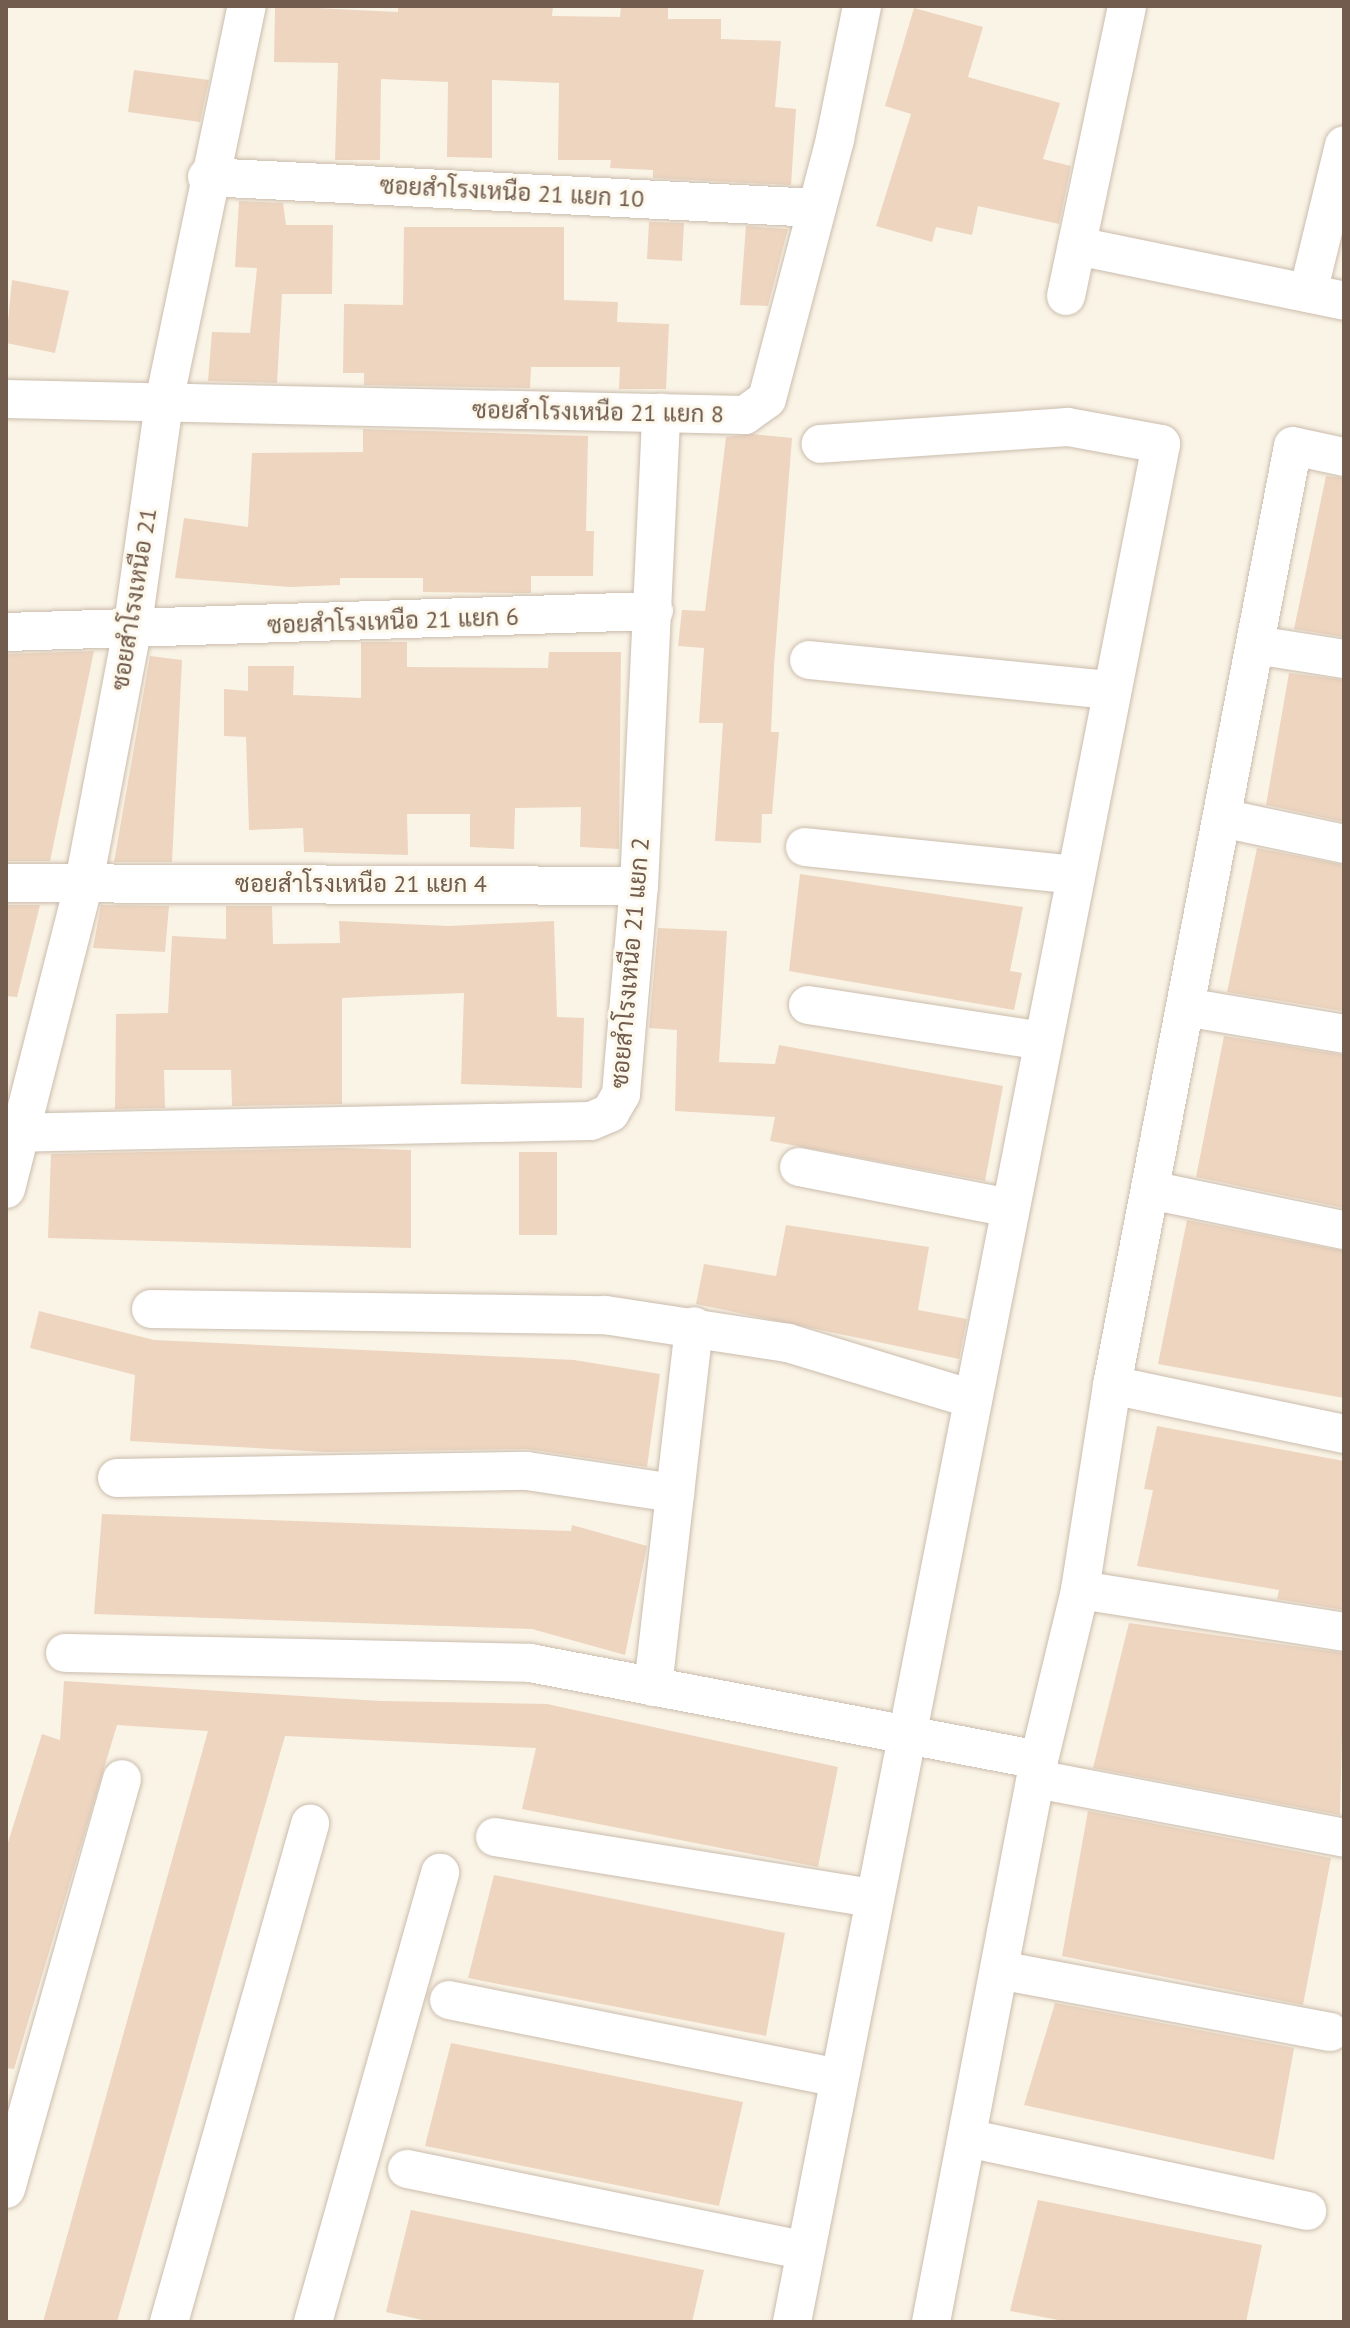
<!DOCTYPE html>
<html>
<head>
<meta charset="utf-8">
<style>
  body { margin:0 }
  #map { position:relative; width:1350px; height:2328px; overflow:hidden; background:#faf4e6; font-family:"PT Sans",Sarabun,sans-serif }
  div>[style] { position:absolute }
  .building>* { inset:0; background:#edd5c0 }
  .roads { filter:drop-shadow(0 0 2px #cbbcad) drop-shadow(0 0 2px #cbbcad) }
  .minor>* { height:38px; margin:-19px; padding:0 19px; transform-origin:19px; border-radius:19px; background:#fff }
  span { translate:-50% -50%; white-space:nowrap; text-align:center; line-height:1.15; -webkit-text-stroke:6px #fdf8ec; paint-order:stroke }
  .street-label { font-size:24px; color:#715c4d }
  .frame { position:absolute; inset:0; border:8px solid #715c4d; pointer-events:none }
</style>
</head>
<body>
<div id="map">
  <div class="building">
    <i style="clip-path:polygon(275px 6px,398px 12px,398px 6px,553px 6px,552px 16px,620px 17px,621px 6px,643px 6px,668px 7px,668px 19px,721px 19px,721px 39px,781px 41px,775px 107px,796px 109px,791px 185px,653px 178px,653px 170px,610px 168px,611px 160px,558px 160px,559px 83px,492px 80px,492px 158px,447px 157px,448px 82px,381px 79px,380px 160px,335px 160px,338px 63px,274px 62px)"></i>
    <i style="clip-path:polygon(914px 8px,983px 27px,968px 77px,1060px 103px,1043px 159px,1071px 166px,1059px 224px,978px 206px,972px 235px,936px 227px,932px 242px,876px 226px,911px 114px,885px 106px)"></i>
    <i style="clip-path:polygon(134px 70px,209px 80px,200px 122px,128px 112px)"></i>
    <i style="clip-path:polygon(239px 201px,283px 203px,286px 225px,333px 225px,332px 294px,282px 294px,277px 383px,208px 381px,212px 332px,250px 333px,257px 268px,235px 267px)"></i>
    <i style="clip-path:polygon(649px 222px,684px 223px,682px 261px,647px 259px)"></i>
    <i style="clip-path:polygon(746px 226px,788px 229px,768px 306px,740px 305px)"></i>
    <i style="clip-path:polygon(404px 227px,564px 227px,564px 300px,618px 302px,617px 322px,669px 324px,666px 389px,619px 389px,620px 367px,531px 367px,530px 388px,364px 385px,364px 373px,343px 373px,344px 304px,403px 305px)"></i>
    <i style="clip-path:polygon(12px 280px,69px 291px,55px 353px,6px 343px)"></i>
    <i style="clip-path:polygon(363px 429px,588px 436px,586px 531px,594px 531px,593px 576px,531px 576px,531px 593px,520px 593px,423px 592px,423px 578px,340px 578px,340px 585px,290px 587px,175px 578px,184px 518px,248px 527px,252px 453px,363px 452px)"></i>
    <i style="clip-path:polygon(753px 434px,792px 438px,774px 666px,771px 732px,779px 732px,772px 814px,762px 814px,761px 843px,715px 841px,723px 723px,699px 723px,704px 648px,678px 646px,682px 610px,705px 611px,726px 437px)"></i>
    <i style="clip-path:polygon(1326px 476px,1344px 478px,1344px 637px,1294px 629px)"></i>
    <i style="clip-path:polygon(361px 642px,407px 642px,407px 667px,548px 668px,549px 652px,621px 652px,619px 849px,580px 847px,581px 807px,515px 808px,514px 849px,470px 847px,470px 814px,407px 814px,408px 855px,304px 852px,303px 828px,249px 830px,246px 737px,224px 736px,224px 689px,248px 691px,248px 666px,294px 666px,293px 695px,361px 698px)"></i>
    <i style="clip-path:polygon(94px 651px,50px 861px,6px 861px,6px 654px)"></i>
    <i style="clip-path:polygon(150px 656px,182px 660px,172px 862px,114px 862px)"></i>
    <i style="clip-path:polygon(1289px 673px,1344px 680px,1344px 822px,1266px 805px)"></i>
    <i style="clip-path:polygon(1257px 848px,1344px 865px,1342px 1011px,1227px 992px)"></i>
    <i style="clip-path:polygon(800px 874px,1023px 907px,1010px 971px,1022px 973px,1014px 1010px,789px 971px)"></i>
    <i style="clip-path:polygon(6px 905px,40px 905px,17px 997px,6px 996px)"></i>
    <i style="clip-path:polygon(101px 905px,169px 906px,165px 952px,93px 948px)"></i>
    <i style="clip-path:polygon(226px 906px,272px 906px,273px 944px,340px 943px,339px 921px,449px 926px,554px 921px,557px 1017px,584px 1018px,582px 1088px,461px 1084px,464px 993px,383px 996px,342px 998px,342px 1104px,232px 1106px,231px 1070px,164px 1070px,165px 1108px,115px 1109px,116px 1014px,168px 1013px,172px 936px,226px 939px)"></i>
    <i style="clip-path:polygon(658px 928px,727px 931px,719px 1062px,775px 1064px,779px 1045px,1003px 1086px,985px 1181px,770px 1141px,775px 1117px,675px 1111px,677px 1030px,649px 1028px)"></i>
    <i style="clip-path:polygon(1224px 1036px,1344px 1055px,1344px 1208px,1196px 1177px)"></i>
    <i style="clip-path:polygon(343px 1148px,411px 1150px,411px 1248px,48px 1238px,51px 1154px)"></i>
    <i style="clip-path:polygon(519px 1152px,557px 1152px,557px 1235px,519px 1235px)"></i>
    <i style="clip-path:polygon(1187px 1220px,1344px 1251px,1344px 1398px,1158px 1364px)"></i>
    <i style="clip-path:polygon(786px 1225px,929px 1247px,918px 1310px,967px 1319px,959px 1359px,696px 1304px,704px 1264px,776px 1276px)"></i>
    <i style="clip-path:polygon(39px 1311px,154px 1340px,574px 1360px,660px 1374px,647px 1467px,527px 1449px,325px 1452px,130px 1441px,135px 1375px,30px 1348px)"></i>
    <i style="clip-path:polygon(1157px 1426px,1344px 1461px,1344px 1610px,1277px 1599px,1279px 1590px,1137px 1566px,1153px 1490px,1144px 1489px)"></i>
    <i style="clip-path:polygon(102px 1514px,571px 1531px,572px 1525px,647px 1546px,625px 1655px,532px 1629px,94px 1614px)"></i>
    <i style="clip-path:polygon(1129px 1623px,1344px 1653px,1340px 1815px,1093px 1768px)"></i>
    <i style="clip-path:polygon(64px 1681px,380px 1701px,547px 1704px,838px 1767px,818px 1867px,522px 1809px,536px 1748px,285px 1736px,117px 2322px,43px 2322px,208px 1731px,117px 1725px,14px 2069px,6px 2068px,6px 1849px,42px 1734px,60px 1740px)"></i>
    <i style="clip-path:polygon(1088px 1811px,1331px 1858px,1303px 2005px,1062px 1956px)"></i>
    <i style="clip-path:polygon(494px 1875px,785px 1933px,766px 2036px,468px 1978px)"></i>
    <i style="clip-path:polygon(1055px 2003px,1294px 2048px,1274px 2160px,1024px 2105px)"></i>
    <i style="clip-path:polygon(451px 2043px,743px 2102px,719px 2206px,425px 2146px)"></i>
    <i style="clip-path:polygon(1038px 2200px,1262px 2245px,1246px 2322px,1069px 2322px,1010px 2311px)"></i>
    <i style="clip-path:polygon(411px 2210px,704px 2270px,692px 2322px,432px 2322px,386px 2312px)"></i>
  </div>
  <div class="roads">
    <div class="minor">
      <i style="left:207px;top:177px;width:610px;rotate:2.91deg"></i>
      <i style="left:1077px;top:246px;width:273px;rotate:11.6deg"></i>
      <i style="left:1308px;top:293px;width:152px;rotate:-76.3deg"></i>
      <i style="left:1066px;top:296px;width:296px;rotate:-78.1deg"></i>
      <i style="left:6px;top:399px;width:739px;rotate:1.24deg"></i>
      <i style="left:745px;top:415px;width:27px;rotate:-36deg"></i>
      <i style="left:767px;top:399px;width:269px;rotate:-75.3deg"></i>
      <i style="left:835px;top:139px;width:136px;rotate:-78.5deg"></i>
      <i style="left:6px;top:632px;width:648px;rotate:-1.86deg"></i>
      <i style="left:1255px;top:645px;width:90px;rotate:8.9deg"></i>
      <i style="left:809px;top:660px;width:304px;rotate:5.7deg"></i>
      <i style="left:1222px;top:818px;width:125px;rotate:12deg"></i>
      <i style="left:805px;top:847px;width:272px;rotate:5.9deg"></i>
      <i style="left:6px;top:883px;width:633px;rotate:0.27deg"></i>
      <i style="left:808px;top:1005px;width:238px;rotate:8.7deg"></i>
      <i style="left:1185px;top:1007px;width:161px;rotate:9.6deg"></i>
      <i style="left:6px;top:1133px;width:585px;rotate:-1.18deg"></i>
      <i style="left:591px;top:1121px;width:21px;rotate:-23deg"></i>
      <i style="left:610px;top:1113px;width:22px;rotate:-60deg"></i>
      <i style="left:621px;top:1094px;width:209px;rotate:-85.1deg"></i>
      <i style="left:639px;top:886px;width:474px;rotate:-87.3deg"></i>
      <i style="left:799px;top:1167px;width:215px;rotate:11deg"></i>
      <i style="left:6px;top:1189px;width:317px;rotate:-75.7deg"></i>
      <i style="left:84px;top:882px;width:256px;rotate:-79.2deg"></i>
      <i style="left:132px;top:631px;width:231px;rotate:-82deg"></i>
      <i style="left:164px;top:402px;width:405px;rotate:-78.2deg"></i>
      <i style="left:1150px;top:1190px;width:198px;rotate:11.7deg"></i>
      <i style="left:151px;top:1309px;width:454px;rotate:0.8deg"></i>
      <i style="left:605px;top:1315px;width:185px;rotate:8.7deg"></i>
      <i style="left:788px;top:1343px;width:192px;rotate:16.9deg"></i>
      <i style="left:1112px;top:1385px;width:237px;rotate:11.9deg"></i>
      <i style="left:117px;top:1478px;width:410px;rotate:-1deg"></i>
      <i style="left:527px;top:1471px;width:150px;rotate:8.5deg"></i>
      <i style="left:1080px;top:1590px;width:267px;rotate:9deg"></i>
      <i style="left:65px;top:1653px;width:465px;rotate:1.2deg"></i>
      <i style="left:530px;top:1663px;width:518px;rotate:10.79deg"></i>
      <i style="left:653px;top:1687px;width:363px;rotate:-83.5deg"></i>
      <i style="left:1036px;top:1779px;width:314px;rotate:10.8deg"></i>
      <i style="left:495px;top:1837px;width:383px;rotate:9.2deg"></i>
      <i style="left:999px;top:1970px;width:337px;rotate:10.6deg"></i>
      <i style="left:449px;top:2000px;width:397px;rotate:11.3deg"></i>
      <i style="left:967px;top:2138px;width:348px;rotate:12.1deg"></i>
      <i style="left:407px;top:2169px;width:406px;rotate:11.6deg"></i>
      <i style="left:6px;top:2189px;width:426px;rotate:-74.2deg"></i>
      <i style="left:169px;top:2322px;width:518px;rotate:-74.19deg"></i>
      <i style="left:313px;top:2322px;width:467px;rotate:-74.2deg"></i>
      <i style="left:792px;top:2322px;width:1914px;rotate:-78.88deg"></i>
      <i style="left:1161px;top:444px;width:95px;rotate:-169.6deg"></i>
      <i style="left:1068px;top:427px;width:248px;rotate:176.1deg"></i>
      <i style="left:931px;top:2322px;width:572px;rotate:-79.12deg"></i>
      <i style="left:1039px;top:1760px;width:175px;rotate:-76.4deg"></i>
      <i style="left:1080px;top:1590px;width:207px;rotate:-81.1deg"></i>
      <i style="left:1112px;top:1385px;width:956px;rotate:-79.09deg"></i>
      <i style="left:1293px;top:446px;width:52px;rotate:12.2deg"></i>
    </div>
  </div>
  <div class="street-label">
    <span style="left:512px;top:192px;rotate:3deg">ซอยสำโรงเหนือ 21 แยก 10</span>
    <span style="left:598px;top:412px;rotate:1deg">ซอยสำโรงเหนือ 21 แยก 8</span>
    <span style="left:134px;top:599px;rotate:-81deg">ซอยสำโรงเหนือ 21</span>
    <span style="left:393px;top:621px;rotate:-2deg">ซอยสำโรงเหนือ 21 แยก 6</span>
    <span style="left:361px;top:884px">ซอยสำโรงเหนือ 21 แยก 4</span>
    <span style="left:630px;top:963px;rotate:-85deg">ซอยสำโรงเหนือ 21 แยก 2</span>
  </div>
  <div class="frame"></div>
</div>
</body>
</html>
